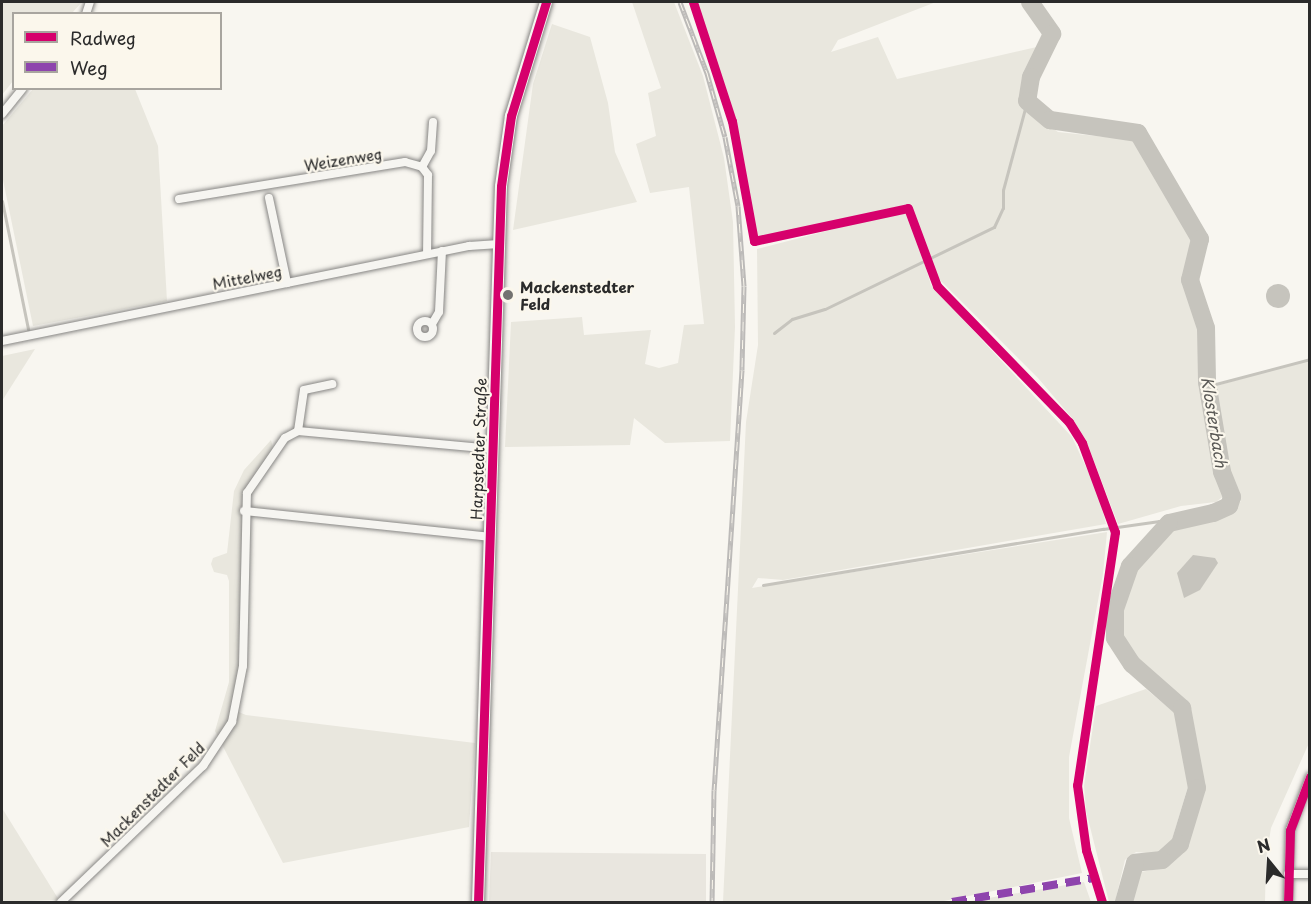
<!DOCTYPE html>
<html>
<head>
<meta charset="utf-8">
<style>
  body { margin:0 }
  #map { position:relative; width:1311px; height:904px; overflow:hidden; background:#f8f6f0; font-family:"Playpen Sans",sans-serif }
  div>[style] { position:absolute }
  .built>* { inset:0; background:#e9e6df }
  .green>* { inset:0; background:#e9e7de }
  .water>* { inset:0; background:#c6c4bd }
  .round { border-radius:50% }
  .stream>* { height:3px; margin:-1.5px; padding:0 1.5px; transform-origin:1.5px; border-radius:1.5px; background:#c6c4bd }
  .river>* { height:18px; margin:-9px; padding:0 9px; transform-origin:9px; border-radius:9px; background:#c6c4bd }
  .roads { filter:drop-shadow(0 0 2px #878684) drop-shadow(0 0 2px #878684) }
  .street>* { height:8px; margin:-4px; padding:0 4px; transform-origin:4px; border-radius:4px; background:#f6f5f1 }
  .street>.ring { margin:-4px; padding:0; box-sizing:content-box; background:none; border:8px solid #f6f5f1; border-radius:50% }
  .secondary>* { height:12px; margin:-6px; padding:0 6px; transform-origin:6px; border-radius:6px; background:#f6f5f1 }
  .rail>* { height:5px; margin-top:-2.5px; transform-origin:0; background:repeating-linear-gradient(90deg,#fbf7ec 0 9px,#bcbab8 0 18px); box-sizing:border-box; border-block:2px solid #bcbab8 }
  .quiet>* { height:8px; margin-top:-4px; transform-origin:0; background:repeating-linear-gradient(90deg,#8e44ad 0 15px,transparent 0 23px) }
  .cycleway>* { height:9px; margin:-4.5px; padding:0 4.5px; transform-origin:4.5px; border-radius:4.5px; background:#d6006c }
  .dots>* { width:16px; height:16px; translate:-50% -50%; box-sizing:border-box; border:3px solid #fbf7ec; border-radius:50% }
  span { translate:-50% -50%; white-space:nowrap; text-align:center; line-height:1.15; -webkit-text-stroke:4.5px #fbf7ec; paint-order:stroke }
  .street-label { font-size:15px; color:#2b2b2b }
  .poi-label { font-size:15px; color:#2b2b2b; font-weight:700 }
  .left { translate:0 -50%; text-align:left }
  .water-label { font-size:16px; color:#5a5956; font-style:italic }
  .frame { position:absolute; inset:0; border:3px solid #2b2b2b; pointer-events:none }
  .legend { position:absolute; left:12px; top:12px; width:210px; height:78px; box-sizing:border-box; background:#fbf7ec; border:2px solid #a8a59f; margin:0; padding:8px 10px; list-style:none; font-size:18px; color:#2b2b2b }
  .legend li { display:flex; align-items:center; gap:12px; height:30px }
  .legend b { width:30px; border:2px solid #a8a59f }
  .north { position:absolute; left:1239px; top:832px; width:60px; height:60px; -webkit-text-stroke:4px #fbf7ec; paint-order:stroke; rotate:342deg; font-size:16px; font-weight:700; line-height:24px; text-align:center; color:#2b2b2b }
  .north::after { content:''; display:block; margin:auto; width:21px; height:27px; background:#2b2b2b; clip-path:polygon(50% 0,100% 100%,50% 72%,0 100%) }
</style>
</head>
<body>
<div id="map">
  <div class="built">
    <i style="clip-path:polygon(491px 852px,706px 854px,706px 902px,489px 902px)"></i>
  </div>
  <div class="green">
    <i style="clip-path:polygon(2px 2px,82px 2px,72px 13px,14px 14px,13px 81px,2px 95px)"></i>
    <i style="clip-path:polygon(632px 2px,674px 2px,703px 76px,724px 158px,733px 222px,735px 327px,730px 441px,665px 443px,634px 418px,630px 445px,505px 447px,511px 322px,582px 317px,584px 335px,651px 330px,645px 364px,659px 368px,678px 363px,684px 325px,704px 324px,689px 187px,650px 193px,636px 144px,656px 136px,648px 93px,661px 88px)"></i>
    <i style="clip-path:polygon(705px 2px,936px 2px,838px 40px,831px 52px,878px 37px,897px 79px,1041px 46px,1027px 75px,1024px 108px,1058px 132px,1134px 140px,1196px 239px,1187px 280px,1201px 331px,1202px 380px,1225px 495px,1216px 502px,1181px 506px,1118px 524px,1086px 440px,1072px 418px,1038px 378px,930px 270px,910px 207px,905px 205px,756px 238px,737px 131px,697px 4px)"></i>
    <i style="clip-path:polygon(552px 24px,590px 37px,608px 103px,615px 152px,637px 202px,513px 230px,533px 84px)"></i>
    <i style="clip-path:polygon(33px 89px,135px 89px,158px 146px,167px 301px,33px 326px,2px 175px,2px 126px)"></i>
    <i style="clip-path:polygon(904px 211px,909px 212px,931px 285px,1072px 437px,1098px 493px,1106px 524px,783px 580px,758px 578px,752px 588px,1107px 532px,1103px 574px,1069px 757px,1069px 818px,1082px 873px,939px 902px,723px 902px,746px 422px,758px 345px,757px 249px)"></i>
    <i style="clip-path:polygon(35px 349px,2px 401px,2px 356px)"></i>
    <i style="clip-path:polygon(1309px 360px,1309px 743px,1271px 828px,1266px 859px,1265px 902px,1131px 902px,1141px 872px,1168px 867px,1188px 842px,1201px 794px,1184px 704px,1125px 646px,1116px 623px,1121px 600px,1134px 566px,1158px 540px,1185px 520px,1224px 515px,1241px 501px,1229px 471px,1216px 386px)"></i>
    <i style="clip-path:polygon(271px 440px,273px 448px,245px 492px,241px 664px,234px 710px,246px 715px,475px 743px,469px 827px,283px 863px,215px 731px,229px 682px,229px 581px,227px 575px,214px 572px,211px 564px,213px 558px,227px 553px,234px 491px,244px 470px)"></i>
    <i style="clip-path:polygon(1146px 689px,1175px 713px,1189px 783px,1171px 843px,1159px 854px,1136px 852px,1125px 860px,1115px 902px,1109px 902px,1086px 811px,1084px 786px,1096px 706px)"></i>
    <i style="clip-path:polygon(2px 808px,59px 900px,2px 902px)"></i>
    <i style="clip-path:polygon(1084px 882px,1091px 902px,965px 902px)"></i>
  </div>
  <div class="water">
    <i class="round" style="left:1266px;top:284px;width:24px;height:24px"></i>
    <i style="clip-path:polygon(1193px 555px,1215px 558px,1218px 563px,1200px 590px,1184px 598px,1177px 573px)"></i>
  </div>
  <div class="stream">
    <i style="left:2px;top:201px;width:131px;rotate:78.5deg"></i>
    <i style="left:774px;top:333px;width:23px;rotate:-38deg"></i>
    <i style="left:792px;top:319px;width:34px;rotate:-17deg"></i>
    <i style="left:825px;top:309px;width:188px;rotate:-25.9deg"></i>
    <i style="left:994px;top:227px;width:21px;rotate:-65deg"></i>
    <i style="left:1003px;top:208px;width:18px;rotate:-90deg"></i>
    <i style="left:1003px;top:190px;width:92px;rotate:-74.9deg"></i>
    <i style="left:1208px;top:386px;width:106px;rotate:-14.8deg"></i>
    <i style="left:763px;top:585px;width:345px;rotate:-9.4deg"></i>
    <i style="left:1103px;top:529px;width:57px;rotate:-8.1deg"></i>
    <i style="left:1159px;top:521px;width:10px;rotate:11deg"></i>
  </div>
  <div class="river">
    <i style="left:1030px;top:2px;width:39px;rotate:55deg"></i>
    <i style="left:1052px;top:34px;width:48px;rotate:116deg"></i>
    <i style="left:1031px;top:77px;width:24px;rotate:99deg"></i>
    <i style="left:1027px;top:101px;width:30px;rotate:40deg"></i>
    <i style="left:1050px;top:120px;width:89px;rotate:8.4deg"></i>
    <i style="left:1138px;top:133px;width:123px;rotate:59.7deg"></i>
    <i style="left:1200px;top:239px;width:42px;rotate:103.7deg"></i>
    <i style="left:1190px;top:280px;width:51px;rotate:71.6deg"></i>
    <i style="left:1206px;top:328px;width:54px;rotate:88.9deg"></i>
    <i style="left:1207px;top:382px;width:91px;rotate:80.5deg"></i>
    <i style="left:1222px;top:472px;width:27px;rotate:68deg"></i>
    <i style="left:1232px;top:497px;width:9px;rotate:108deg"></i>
    <i style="left:1229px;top:506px;width:17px;rotate:156deg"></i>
    <i style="left:1213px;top:513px;width:45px;rotate:167.2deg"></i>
    <i style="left:1169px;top:523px;width:58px;rotate:132.2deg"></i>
    <i style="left:1130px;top:566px;width:46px;rotate:109.2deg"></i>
    <i style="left:1115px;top:609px;width:29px;rotate:90deg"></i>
    <i style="left:1115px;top:638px;width:31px;rotate:57deg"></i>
    <i style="left:1132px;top:664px;width:67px;rotate:41.3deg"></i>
    <i style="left:1182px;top:708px;width:81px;rotate:79.4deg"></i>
    <i style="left:1197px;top:788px;width:59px;rotate:106.9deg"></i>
    <i style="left:1180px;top:844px;width:24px;rotate:138deg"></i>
    <i style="left:1162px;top:860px;width:27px;rotate:174deg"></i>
    <i style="left:1135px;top:863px;width:41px;rotate:105.8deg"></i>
  </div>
  <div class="roads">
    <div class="street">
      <i style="left:86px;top:14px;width:13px;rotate:-72deg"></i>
      <i style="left:2px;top:114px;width:33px;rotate:-51deg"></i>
      <i style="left:422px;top:167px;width:18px;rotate:-61deg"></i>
      <i style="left:431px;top:151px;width:29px;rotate:-86deg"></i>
      <i style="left:269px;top:198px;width:87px;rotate:78deg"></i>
      <i style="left:179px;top:199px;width:229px;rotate:-9.3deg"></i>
      <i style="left:405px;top:162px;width:18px;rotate:16deg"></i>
      <i style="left:422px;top:167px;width:10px;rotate:53deg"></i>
      <i style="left:428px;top:175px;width:79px;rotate:90.7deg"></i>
      <i class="ring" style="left:417px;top:321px;width:8px;height:8px"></i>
      <i style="left:432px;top:324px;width:14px;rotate:-60deg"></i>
      <i style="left:439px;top:312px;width:61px;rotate:-87.2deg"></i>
      <i style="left:2px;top:341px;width:477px;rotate:-11.5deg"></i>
      <i style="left:469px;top:246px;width:30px;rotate:-4deg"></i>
      <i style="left:298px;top:431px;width:41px;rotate:-81.7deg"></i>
      <i style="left:304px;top:390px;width:29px;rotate:-12deg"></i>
      <i style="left:244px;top:511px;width:247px;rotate:6deg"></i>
      <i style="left:1288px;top:874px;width:22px"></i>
      <i style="left:61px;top:902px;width:197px;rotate:-43.8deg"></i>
      <i style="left:203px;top:766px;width:53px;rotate:-56.6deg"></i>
      <i style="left:232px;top:722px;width:57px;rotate:-78.9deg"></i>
      <i style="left:243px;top:666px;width:173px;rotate:-88.7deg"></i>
      <i style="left:247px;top:493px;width:67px;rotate:-55.4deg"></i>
      <i style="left:285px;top:438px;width:15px;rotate:-28deg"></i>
      <i style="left:298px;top:431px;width:196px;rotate:5.3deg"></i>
      <i style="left:1288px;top:902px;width:72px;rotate:-88.4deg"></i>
      <i style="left:1290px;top:830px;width:57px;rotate:-69.3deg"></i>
    </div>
    <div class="secondary">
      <i style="left:478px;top:902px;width:716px;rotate:-88.16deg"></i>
      <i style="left:501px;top:186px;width:71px;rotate:-81.9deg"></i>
      <i style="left:511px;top:116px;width:119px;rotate:-72.9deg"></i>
    </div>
  </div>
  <div class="rail">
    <i style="left:680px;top:2px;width:76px;rotate:69.2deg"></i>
    <i style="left:707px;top:73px;width:66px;rotate:74.3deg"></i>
    <i style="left:725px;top:137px;width:70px;rotate:79.3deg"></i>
    <i style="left:738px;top:206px;width:80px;rotate:85.7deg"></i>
    <i style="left:744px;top:286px;width:84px;rotate:91.4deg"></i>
    <i style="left:742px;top:370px;width:421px;rotate:93.8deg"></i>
    <i style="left:714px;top:790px;width:112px;rotate:91deg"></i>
  </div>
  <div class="quiet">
    <i style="left:952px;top:902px;width:144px;rotate:-9.6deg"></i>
  </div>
  <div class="cycleway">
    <i style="left:693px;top:2px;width:125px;rotate:71.9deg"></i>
    <i style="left:732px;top:121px;width:122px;rotate:79.6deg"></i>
    <i style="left:754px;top:241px;width:157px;rotate:-12.1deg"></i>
    <i style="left:908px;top:208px;width:83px;rotate:69.6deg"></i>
    <i style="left:937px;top:286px;width:190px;rotate:45.9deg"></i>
    <i style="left:1069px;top:422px;width:25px;rotate:58deg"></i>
    <i style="left:1082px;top:443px;width:95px;rotate:69.7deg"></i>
    <i style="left:1115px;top:532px;width:256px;rotate:98.5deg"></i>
    <i style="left:1077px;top:785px;width:66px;rotate:82.1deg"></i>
    <i style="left:1086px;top:850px;width:54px;rotate:72.9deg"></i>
    <i style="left:478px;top:902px;width:716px;rotate:-88.16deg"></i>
    <i style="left:501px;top:186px;width:71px;rotate:-81.9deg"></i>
    <i style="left:511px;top:116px;width:119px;rotate:-72.9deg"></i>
    <i style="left:1288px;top:902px;width:72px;rotate:-88.4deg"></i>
    <i style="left:1290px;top:830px;width:57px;rotate:-69.3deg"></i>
  </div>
  <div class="dots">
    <i style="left:508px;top:295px;background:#737270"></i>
  </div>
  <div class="street-label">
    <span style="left:343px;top:159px;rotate:-9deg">Weizenweg</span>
    <span style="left:247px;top:277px;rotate:-11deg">Mittelweg</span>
    <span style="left:478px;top:449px;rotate:-88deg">Harpstedter Straße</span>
    <span style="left:152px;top:794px;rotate:-45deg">Mackenstedter Feld</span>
  </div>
  <div class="poi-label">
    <span class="left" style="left:520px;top:295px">Mackenstedter<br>Feld</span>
  </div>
  <div class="water-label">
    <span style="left:1215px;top:422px;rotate:81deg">Klosterbach</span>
  </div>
  <div class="frame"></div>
  <ul class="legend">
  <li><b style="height:8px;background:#d6006c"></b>Radweg</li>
  <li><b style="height:8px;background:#8e44ad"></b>Weg</li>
  </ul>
  <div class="north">N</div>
</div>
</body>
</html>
